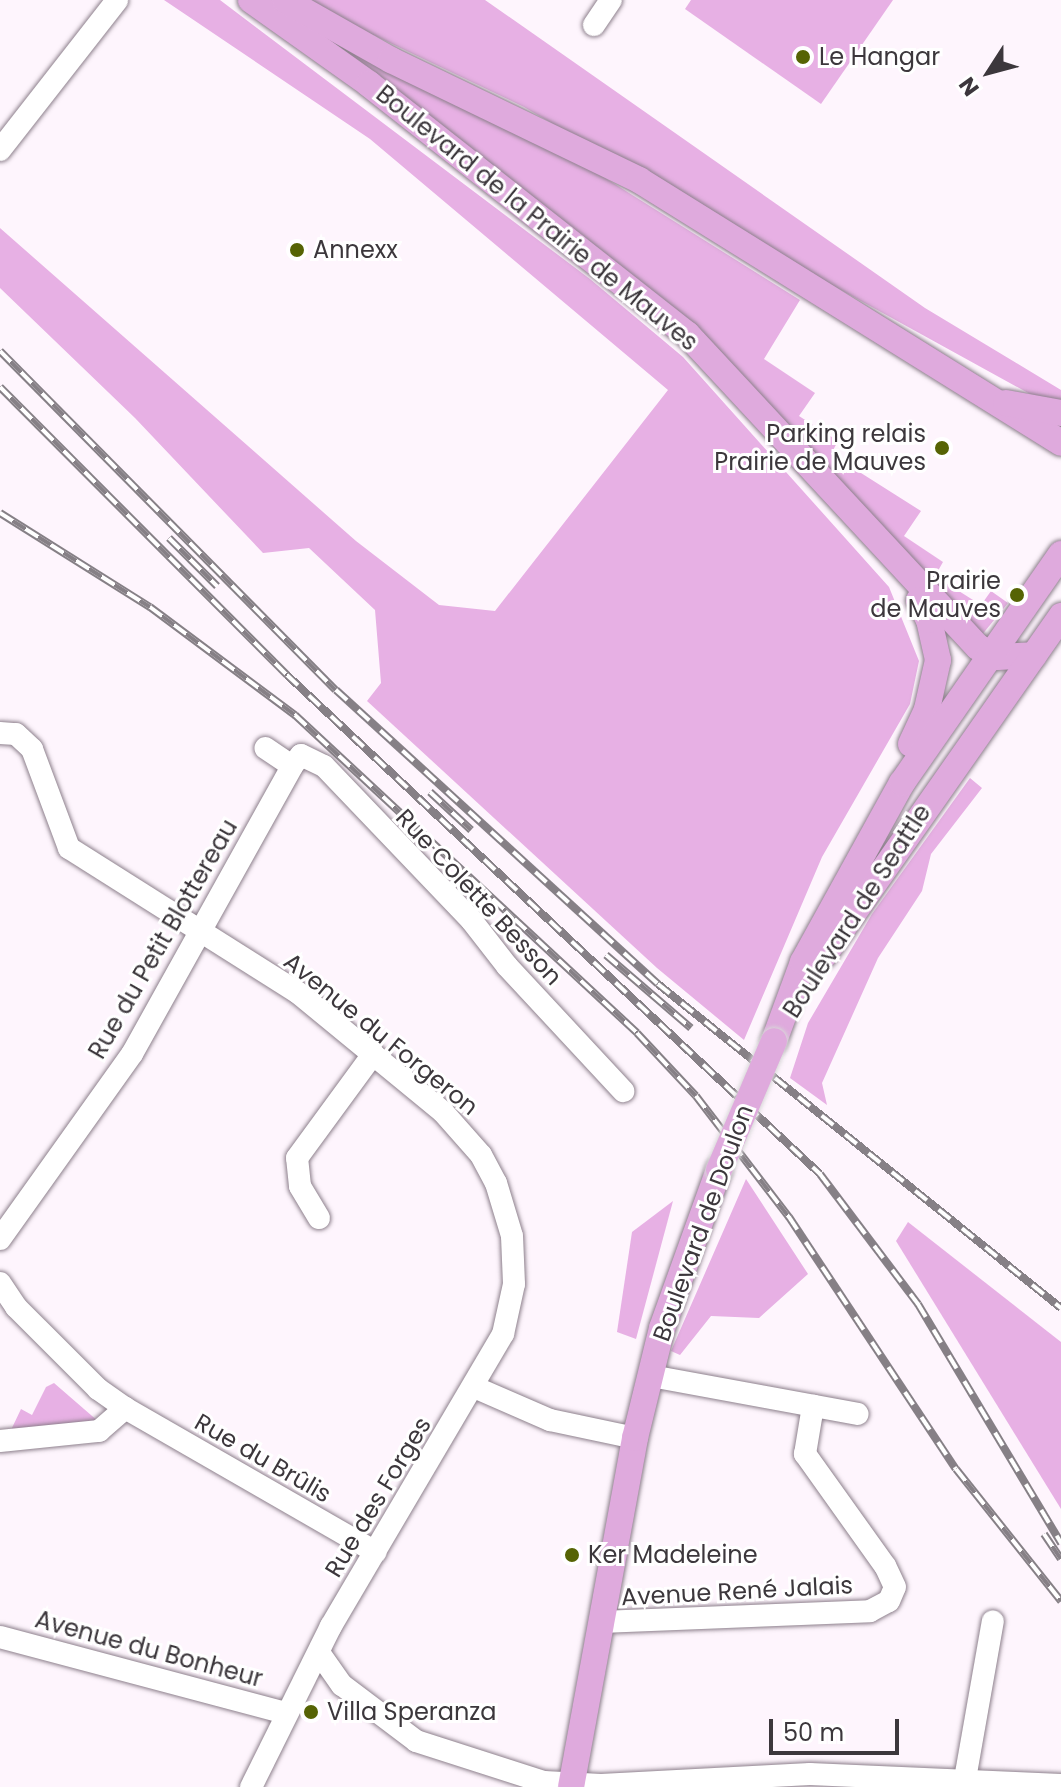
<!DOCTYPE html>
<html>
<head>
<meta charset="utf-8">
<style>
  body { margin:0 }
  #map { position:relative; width:1061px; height:1787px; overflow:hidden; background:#fef5fd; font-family:Poppins,sans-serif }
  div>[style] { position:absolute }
  .green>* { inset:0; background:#e7b0e4 }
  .roads { filter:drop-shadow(0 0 2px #8d808c) drop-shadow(0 0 2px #8d808c) }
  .minor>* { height:22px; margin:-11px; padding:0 11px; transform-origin:11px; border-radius:11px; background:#fff }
  .major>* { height:26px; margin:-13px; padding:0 13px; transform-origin:13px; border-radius:13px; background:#dfaadd }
  .rail>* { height:8px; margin-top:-4px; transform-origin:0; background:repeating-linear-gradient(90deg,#fff 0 15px,#868086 0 30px); box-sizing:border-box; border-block:2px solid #868086 }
  .bridges { filter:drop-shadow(0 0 2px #d8d7d8) drop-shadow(0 0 2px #d8d7d8) }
  .major-bridge>* { height:26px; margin:-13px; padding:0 13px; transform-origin:13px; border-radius:13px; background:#dfaadd }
  .dots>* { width:22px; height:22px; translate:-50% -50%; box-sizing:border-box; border:4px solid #fff; border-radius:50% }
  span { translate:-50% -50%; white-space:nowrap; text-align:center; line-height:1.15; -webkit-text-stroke:6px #fff; paint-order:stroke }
  .poi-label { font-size:24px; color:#3c373c }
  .left { translate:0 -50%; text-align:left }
  .right { translate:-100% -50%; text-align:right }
  .street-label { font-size:24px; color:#3c373c }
  .north { position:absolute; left:949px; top:32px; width:80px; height:80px; -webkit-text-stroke:6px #fff; paint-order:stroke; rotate:234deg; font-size:22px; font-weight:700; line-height:32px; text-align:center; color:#3c373c }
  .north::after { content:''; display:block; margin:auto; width:28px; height:36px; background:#3c373c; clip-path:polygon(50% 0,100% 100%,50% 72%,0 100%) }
  .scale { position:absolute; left:769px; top:1719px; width:130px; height:36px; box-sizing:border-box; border:4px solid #3c373c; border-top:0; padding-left:10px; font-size:24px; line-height:28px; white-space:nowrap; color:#3c373c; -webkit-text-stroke:6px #fff; paint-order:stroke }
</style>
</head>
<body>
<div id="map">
  <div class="green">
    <i style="clip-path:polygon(164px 0,220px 0,590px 279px,683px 357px,889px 587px,919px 661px,910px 704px,822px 857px,744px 1040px,657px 968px,367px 701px,381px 683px,375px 610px,309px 548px,263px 553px,135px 418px,0 288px,0 228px,356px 541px,439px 605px,495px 611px,668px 390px,370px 139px)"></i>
    <i style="clip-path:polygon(300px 0,485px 0,925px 308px,1061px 390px,1061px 403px,1030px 394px,801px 268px,524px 107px)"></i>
    <i style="clip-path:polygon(691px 0,893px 0,821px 104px,685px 9px)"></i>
    <i style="clip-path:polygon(349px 51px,578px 161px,800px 300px,764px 359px,815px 393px,799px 416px,838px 441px,831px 454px,921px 511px,904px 536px,943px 562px,935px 576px,981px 605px,991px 591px,1008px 603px,981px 636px,713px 343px,344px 57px)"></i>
    <i style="clip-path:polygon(970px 778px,982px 788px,931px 854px,922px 891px,878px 958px,822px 1083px,827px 1105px,790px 1078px,808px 1023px,872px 914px)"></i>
    <i style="clip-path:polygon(746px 1179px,808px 1274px,759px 1318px,711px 1316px,680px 1355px,671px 1351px)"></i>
    <i style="clip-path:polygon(673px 1201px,636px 1339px,617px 1332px,632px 1232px)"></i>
    <i style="clip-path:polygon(908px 1222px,1061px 1342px,1061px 1509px,896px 1241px)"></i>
    <i style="clip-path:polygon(54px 1383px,99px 1422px,11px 1430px,21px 1409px,32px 1415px,46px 1387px)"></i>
  </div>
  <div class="roads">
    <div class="minor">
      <i style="left:594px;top:25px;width:30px;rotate:-56deg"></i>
      <i style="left:0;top:150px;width:190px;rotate:-52deg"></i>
      <i style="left:0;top:733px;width:16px;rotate:4deg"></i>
      <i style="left:16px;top:734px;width:22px;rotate:43deg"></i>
      <i style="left:32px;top:749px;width:106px;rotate:69.5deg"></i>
      <i style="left:69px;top:848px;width:270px;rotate:32.3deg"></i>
      <i style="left:297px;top:992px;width:189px;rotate:39.4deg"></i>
      <i style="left:443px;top:1112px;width:57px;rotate:48.5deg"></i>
      <i style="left:481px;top:1155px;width:32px;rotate:62deg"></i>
      <i style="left:496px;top:1183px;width:55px;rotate:73.2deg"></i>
      <i style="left:512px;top:1236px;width:48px;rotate:87.6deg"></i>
      <i style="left:514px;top:1284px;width:51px;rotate:102.4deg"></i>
      <i style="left:503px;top:1334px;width:339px;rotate:120.5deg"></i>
      <i style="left:331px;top:1626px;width:180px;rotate:116.4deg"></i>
      <i style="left:292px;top:766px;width:14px;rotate:-51deg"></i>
      <i style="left:301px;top:755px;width:25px;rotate:26deg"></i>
      <i style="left:324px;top:766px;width:214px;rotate:46.3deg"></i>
      <i style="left:472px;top:921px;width:57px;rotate:52.1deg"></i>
      <i style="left:507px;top:966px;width:171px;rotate:47.1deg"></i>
      <i style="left:319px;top:1218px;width:37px;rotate:-121deg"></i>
      <i style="left:300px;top:1186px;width:28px;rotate:-96deg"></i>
      <i style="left:297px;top:1158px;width:129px;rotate:-53.8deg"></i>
      <i style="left:0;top:1239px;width:227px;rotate:-54.5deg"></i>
      <i style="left:132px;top:1054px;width:329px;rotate:-60.9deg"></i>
      <i style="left:292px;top:766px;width:32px;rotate:-146deg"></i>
      <i style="left:0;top:1283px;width:29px;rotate:56deg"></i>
      <i style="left:16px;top:1307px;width:116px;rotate:45deg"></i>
      <i style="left:98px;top:1389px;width:33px;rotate:35deg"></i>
      <i style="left:651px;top:1376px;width:210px;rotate:10.4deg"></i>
      <i style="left:474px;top:1387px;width:83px;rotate:23.5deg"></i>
      <i style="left:550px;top:1420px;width:87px;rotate:12deg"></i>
      <i style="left:0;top:1441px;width:100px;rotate:-5.8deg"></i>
      <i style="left:99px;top:1431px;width:35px;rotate:-41deg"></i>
      <i style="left:125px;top:1408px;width:289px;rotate:29.9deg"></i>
      <i style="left:601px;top:1622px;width:269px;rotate:-2.3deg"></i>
      <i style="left:870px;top:1611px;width:21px;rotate:-28deg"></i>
      <i style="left:889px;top:1601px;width:15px;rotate:-67deg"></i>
      <i style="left:895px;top:1587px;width:23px;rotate:-115deg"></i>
      <i style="left:885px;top:1566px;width:138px;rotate:-125.5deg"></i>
      <i style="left:805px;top:1454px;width:49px;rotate:-80.5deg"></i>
      <i style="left:0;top:1637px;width:295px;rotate:14.9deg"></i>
      <i style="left:320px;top:1654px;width:38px;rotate:55deg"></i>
      <i style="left:342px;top:1685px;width:93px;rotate:37.1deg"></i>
      <i style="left:416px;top:1741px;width:134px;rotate:17.8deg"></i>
      <i style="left:544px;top:1782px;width:57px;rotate:3deg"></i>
      <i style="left:601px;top:1785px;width:209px;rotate:-3deg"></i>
      <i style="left:810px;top:1774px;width:251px;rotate:2.5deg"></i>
      <i style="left:965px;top:1779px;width:160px;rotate:-80deg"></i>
    </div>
    <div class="major">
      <i style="left:251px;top:0;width:145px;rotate:35.4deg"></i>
      <i style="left:369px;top:84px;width:405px;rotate:38.2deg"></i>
      <i style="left:687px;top:334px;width:427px;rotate:47.1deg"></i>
      <i style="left:978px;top:647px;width:21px;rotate:28deg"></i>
      <i style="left:997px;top:657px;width:37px;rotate:-3deg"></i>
      <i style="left:285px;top:0;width:122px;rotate:29.5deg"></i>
      <i style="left:391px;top:60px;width:276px;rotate:25.8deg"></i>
      <i style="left:639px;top:180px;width:497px;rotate:31.9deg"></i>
      <i style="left:1006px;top:403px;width:56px;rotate:10.3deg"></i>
      <i style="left:911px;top:744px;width:38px;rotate:-65deg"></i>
      <i style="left:927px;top:709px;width:50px;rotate:-77.3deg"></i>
      <i style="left:938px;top:660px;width:41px;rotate:-102.7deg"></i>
      <i style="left:929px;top:620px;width:22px;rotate:-117deg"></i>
      <i style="left:824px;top:955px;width:414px;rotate:-55deg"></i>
      <i style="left:774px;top:1041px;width:84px;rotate:-69.8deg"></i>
      <i style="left:803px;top:962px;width:205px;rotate:-61.1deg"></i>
      <i style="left:902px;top:783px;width:279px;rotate:-55.2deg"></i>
      <i style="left:571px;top:1787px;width:355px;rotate:-79.6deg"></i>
      <i style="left:635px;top:1438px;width:113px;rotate:-76.2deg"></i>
      <i style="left:662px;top:1328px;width:168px;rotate:-70.2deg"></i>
    </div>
  </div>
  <div class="rail">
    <i style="left:0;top:351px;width:477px;rotate:45.3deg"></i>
    <i style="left:336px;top:690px;width:436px;rotate:42.4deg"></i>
    <i style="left:658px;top:984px;width:517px;rotate:38.8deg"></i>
    <i style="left:0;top:387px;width:407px;rotate:45.1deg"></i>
    <i style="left:287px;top:675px;width:730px;rotate:43.11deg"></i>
    <i style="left:820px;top:1174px;width:163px;rotate:53deg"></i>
    <i style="left:918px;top:1304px;width:279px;rotate:59.1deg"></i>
    <i style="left:0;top:513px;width:177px;rotate:32.1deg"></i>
    <i style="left:150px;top:607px;width:181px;rotate:36.7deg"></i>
    <i style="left:295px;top:715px;width:467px;rotate:42.9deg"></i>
    <i style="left:637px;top:1033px;width:86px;rotate:46.9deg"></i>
    <i style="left:696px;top:1096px;width:153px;rotate:52.5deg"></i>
    <i style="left:789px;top:1217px;width:302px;rotate:56.5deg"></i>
    <i style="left:956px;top:1469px;width:169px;rotate:51.5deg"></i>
    <i style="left:169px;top:538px;width:68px;rotate:45deg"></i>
    <i style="left:430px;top:792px;width:56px;rotate:42.8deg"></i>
    <i style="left:606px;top:955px;width:112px;rotate:40.7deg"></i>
    <i style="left:1044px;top:1534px;width:30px;rotate:56deg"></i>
  </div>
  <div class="bridges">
    <div class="major-bridge">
      <i style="left:719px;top:1170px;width:140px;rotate:-66.9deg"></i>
    </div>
  </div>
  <div class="dots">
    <i style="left:803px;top:57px;background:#566304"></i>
    <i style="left:297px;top:250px;background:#566304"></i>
    <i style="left:942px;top:448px;background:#566304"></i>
    <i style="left:1017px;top:595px;background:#566304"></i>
    <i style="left:572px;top:1555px;background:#566304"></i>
    <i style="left:311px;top:1712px;background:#566304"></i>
  </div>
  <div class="poi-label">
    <span class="left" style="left:819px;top:57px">Le Hangar</span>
    <span class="left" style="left:313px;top:250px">Annexx</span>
    <span class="right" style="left:926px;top:448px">Parking relais<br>Prairie de Mauves</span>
    <span class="right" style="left:1001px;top:595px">Prairie<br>de Mauves</span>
    <span class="left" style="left:588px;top:1555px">Ker Madeleine</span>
    <span class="left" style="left:327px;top:1712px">Villa Speranza</span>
  </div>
  <div class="street-label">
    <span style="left:537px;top:218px;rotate:39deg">Boulevard de la Prairie de Mauves</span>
    <span style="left:479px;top:897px;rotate:47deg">Rue Colette Besson</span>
    <span style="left:857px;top:911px;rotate:-57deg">Boulevard de Seattle</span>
    <span style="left:163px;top:939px;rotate:-60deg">Rue du Petit Blottereau</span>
    <span style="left:381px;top:1034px;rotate:39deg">Avenue du Forgeron</span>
    <span style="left:703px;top:1223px;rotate:-70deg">Boulevard de Doulon</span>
    <span style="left:263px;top:1458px;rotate:30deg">Rue du Brûlis</span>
    <span style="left:378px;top:1497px;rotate:-59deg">Rue des Forges</span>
    <span style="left:737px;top:1591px;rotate:-3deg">Avenue René Jalais</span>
    <span style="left:149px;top:1649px;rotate:15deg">Avenue du Bonheur</span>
  </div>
  <div class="north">N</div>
  <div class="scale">50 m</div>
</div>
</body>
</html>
